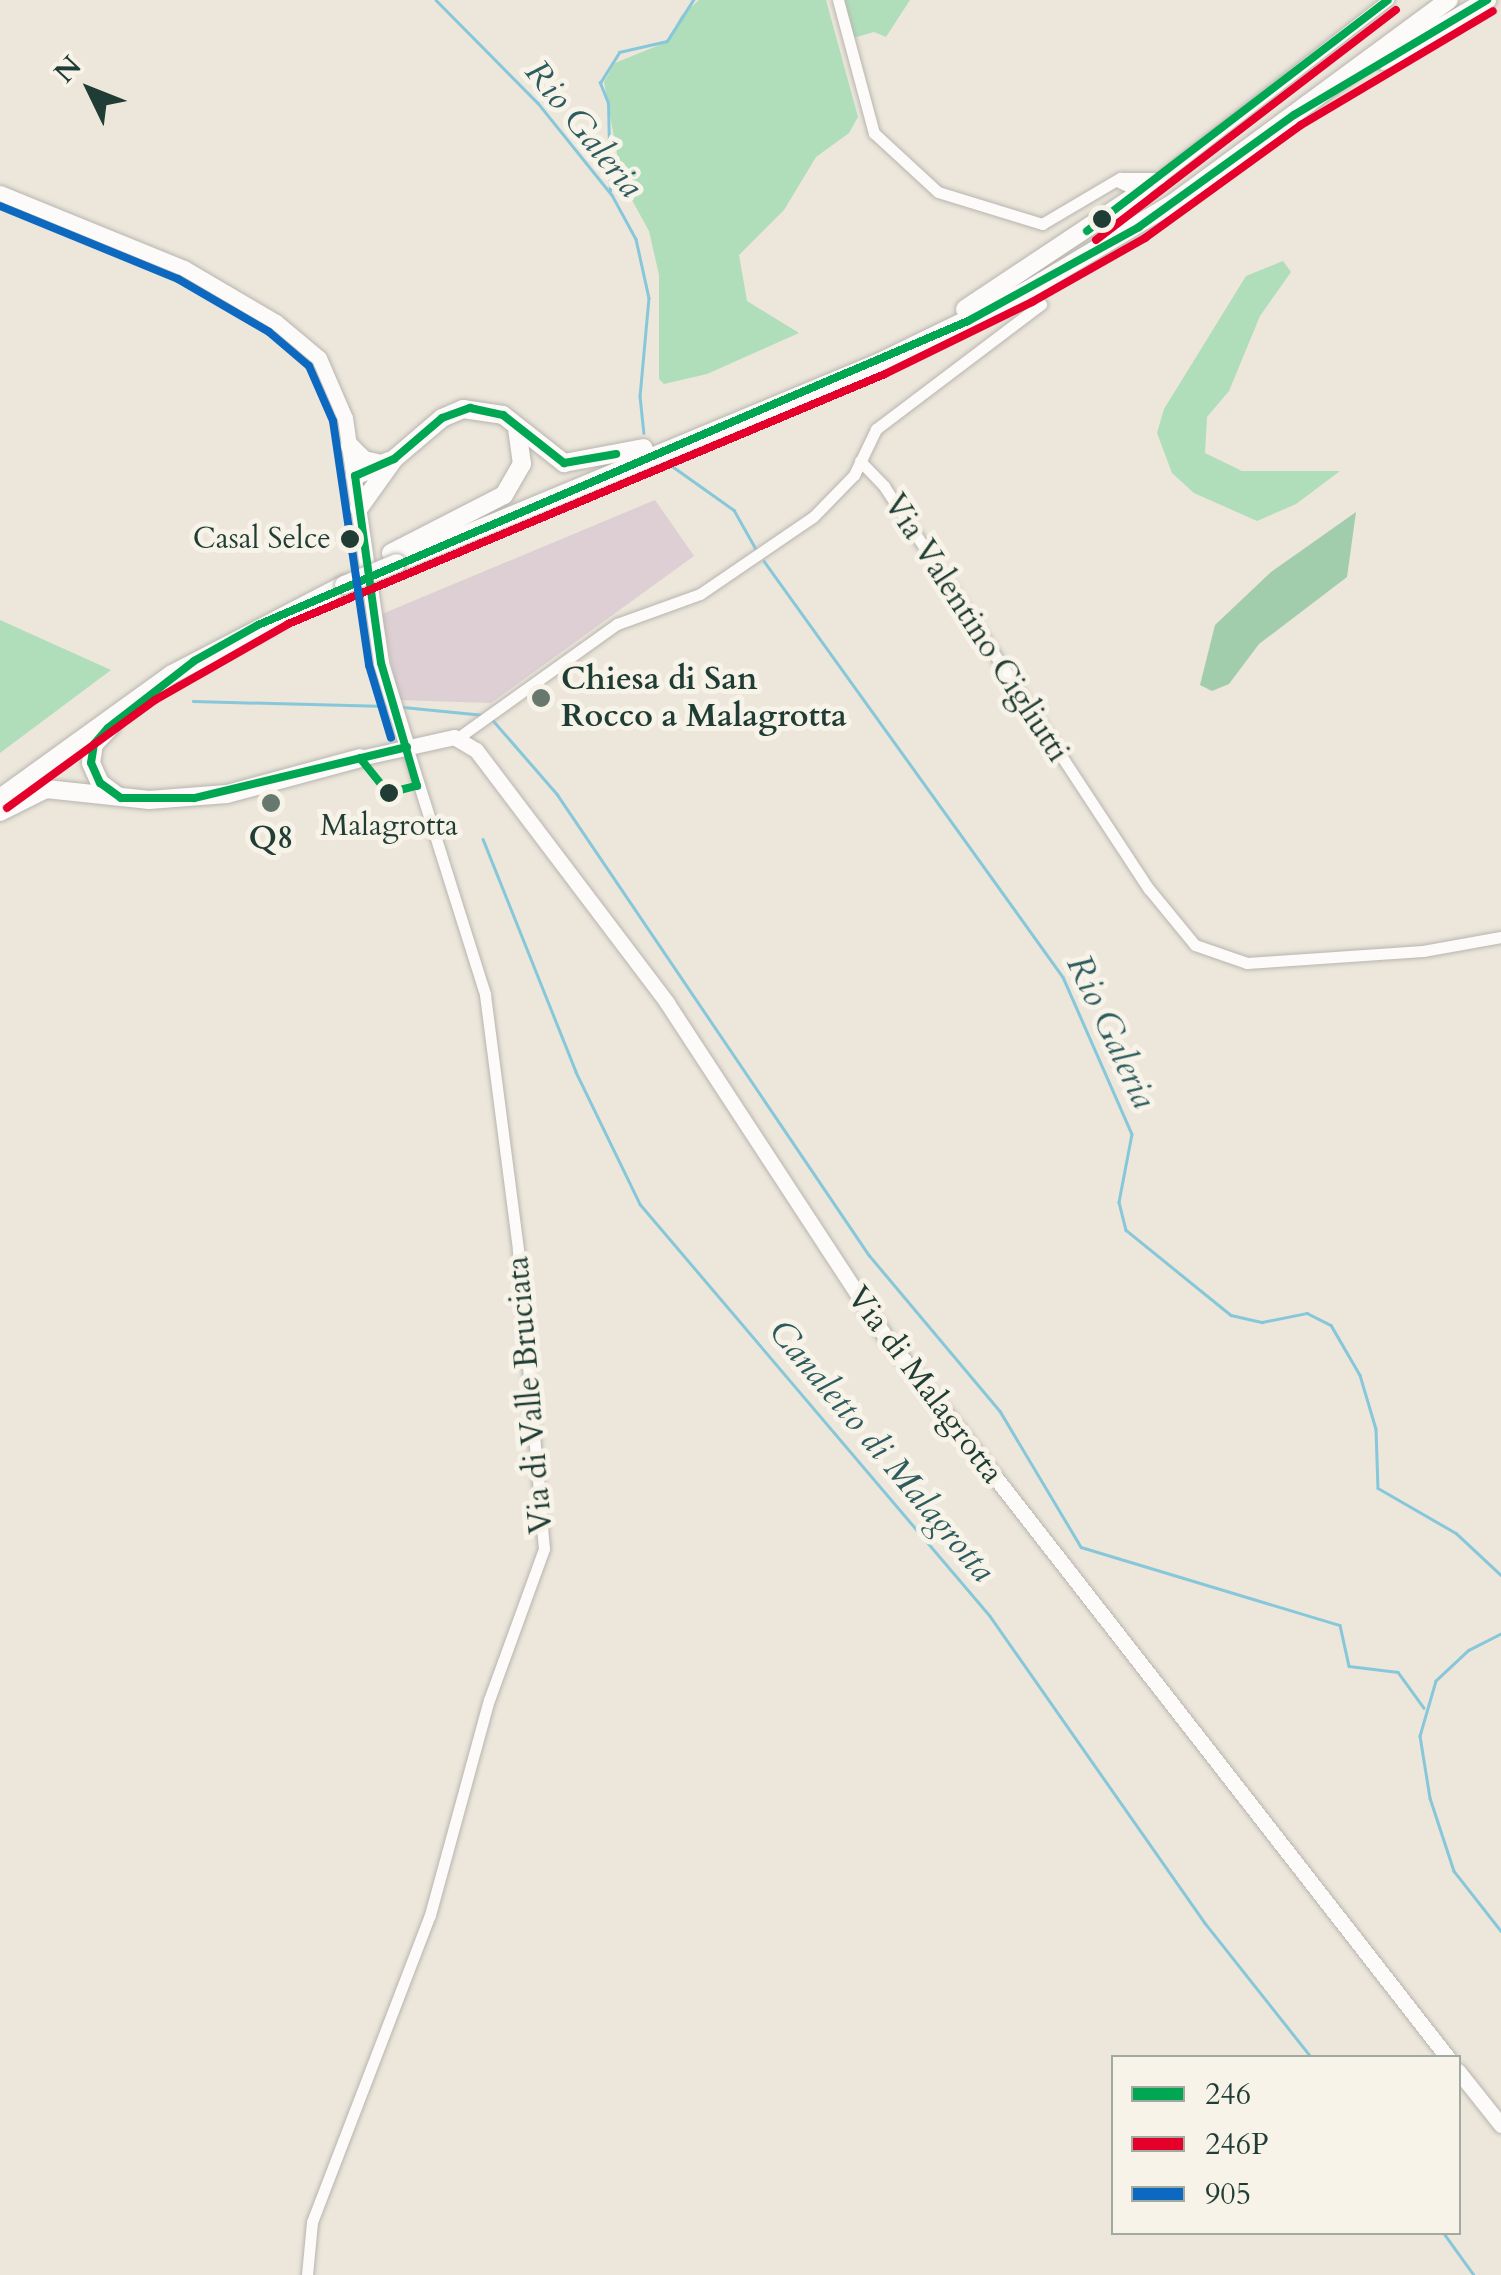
<!DOCTYPE html>
<html>
<head>
<meta charset="utf-8">
<style>
  body { margin:0 }
  #map { position:relative; width:1501px; height:2275px; overflow:hidden; background:#ece6db; font-family:Cardo,serif }
  div>[style] { position:absolute }
  .industrial>* { inset:0; background:#ddcfd3 }
  .green>* { inset:0; background:#b0deba }
  .forest>* { inset:0; background:#a2cdac }
  .stream>* { height:2.5px; margin:-1.25px; padding:0 1.25px; transform-origin:1.25px; border-radius:1.25px; background:#87c7da }
  .roads { filter:drop-shadow(0 0 2px #b7b5ae) drop-shadow(0 0 2px #b7b5ae) }
  .minor>* { height:11px; margin:-5.5px; padding:0 5.5px; transform-origin:5.5px; border-radius:5.5px; background:#fcfbfa }
  .major>* { height:15px; margin:-7.5px; padding:0 7.5px; transform-origin:7.5px; border-radius:7.5px; background:#fcfbfa }
  .highway>* { height:18px; margin:-9px; padding:0 9px; transform-origin:9px; border-radius:9px; background:#fcfbfa }
  .bridges { filter:drop-shadow(0 0 2px #b7b5ae) drop-shadow(0 0 2px #b7b5ae) }
  .highway-bridge>* { height:18px; margin:-9px; padding:0 9px; transform-origin:9px; border-radius:9px; background:#fcfbfa }
  .bus-1>* { height:8px; margin:-4px; padding:0 4px; transform-origin:4px; border-radius:4px; background:#00a651 }
  .bus-2>* { height:8px; margin:-4px; padding:0 4px; transform-origin:4px; border-radius:4px; background:#e4002b }
  .bus-3>* { height:8px; margin:-4px; padding:0 4px; transform-origin:4px; border-radius:4px; background:#0c69bf }
  .dots>* { width:28px; height:28px; translate:-50% -50%; box-sizing:border-box; border:5px solid #f7f3e8; border-radius:50% }
  span { translate:-50% -50%; white-space:nowrap; text-align:center; line-height:1.15; -webkit-text-stroke:10px #f7f3e8; paint-order:stroke }
  .bus-label { font-size:30px; color:#1f3d34 }
  .right { translate:-100% -50%; text-align:right }
  .street-label { font-size:32px; color:#1f3d34 }
  .poi-label { font-size:32px; color:#1f3d34; font-weight:700 }
  .left { translate:0 -50%; text-align:left }
  .water-label { font-size:35px; color:#2e5c5e; font-style:italic }
  .legend { position:absolute; left:1111px; top:2055px; width:350px; height:180px; box-sizing:border-box; background:#f7f3e8; border:2px solid #a1aaa0; margin:0; padding:12px 18px; list-style:none; font-size:30px; color:#1f3d34 }
  .legend li { display:flex; align-items:center; gap:20px; height:50px }
  .legend b { width:50px; border:2px solid #a1aaa0 }
  .north { position:absolute; left:40px; top:40px; width:100px; height:100px; -webkit-text-stroke:8px #f7f3e8; paint-order:stroke; rotate:313deg; font-size:28px; font-weight:700; line-height:40px; text-align:center; color:#1f3d34 }
  .north::after { content:''; display:block; margin:auto; width:35px; height:45px; background:#1f3d34; clip-path:polygon(50% 0,100% 100%,50% 72%,0 100%) }
</style>
</head>
<body>
<div id="map">
  <div class="industrial">
    <i style="clip-path:polygon(655px 500px,694px 556px,491px 703px,398px 700px,382px 614px)"></i>
  </div>
  <div class="green">
    <i style="clip-path:polygon(699px 0,826px 0,858px 117px,849px 133px,816px 157px,784px 210px,739px 255px,747px 301px,799px 333px,707px 374px,664px 384px,659px 379px,659px 275px,649px 231px,622px 182px,604px 82px,615px 63px,669px 41px,681px 16px)"></i>
    <i style="clip-path:polygon(843px 0,910px 0,886px 37px,874px 32px,853px 38px)"></i>
    <i style="clip-path:polygon(1283px 261px,1291px 272px,1260px 316px,1229px 391px,1207px 417px,1205px 453px,1242px 471px,1340px 471px,1296px 504px,1257px 521px,1194px 493px,1172px 473px,1157px 433px,1164px 409px,1246px 276px)"></i>
    <i style="clip-path:polygon(0 620px,111px 670px,0 753px)"></i>
  </div>
  <div class="forest">
    <i style="clip-path:polygon(1356px 512px,1347px 577px,1259px 644px,1229px 684px,1212px 691px,1200px 685px,1215px 625px,1271px 572px)"></i>
  </div>
  <div class="stream">
    <i style="left:436px;top:0;width:145px;rotate:45.3deg"></i>
    <i style="left:538px;top:103px;width:118px;rotate:51.2deg"></i>
    <i style="left:612px;top:195px;width:50px;rotate:61.4deg"></i>
    <i style="left:636px;top:239px;width:60px;rotate:77.6deg"></i>
    <i style="left:649px;top:298px;width:98px;rotate:95.2deg"></i>
    <i style="left:640px;top:396px;width:37px;rotate:84deg"></i>
    <i style="left:610px;top:191px;width:88px;rotate:-91.3deg"></i>
    <i style="left:608px;top:103px;width:22px;rotate:-112deg"></i>
    <i style="left:600px;top:83px;width:36px;rotate:-58deg"></i>
    <i style="left:619px;top:52px;width:49px;rotate:-12.9deg"></i>
    <i style="left:667px;top:41px;width:49px;rotate:-57.6deg"></i>
    <i style="left:665px;top:461px;width:85px;rotate:35.4deg"></i>
    <i style="left:734px;top:510px;width:45px;rotate:60.6deg"></i>
    <i style="left:764px;top:561px;width:512px;rotate:54.29deg"></i>
    <i style="left:1063px;top:977px;width:171px;rotate:66.3deg"></i>
    <i style="left:1132px;top:1134px;width:69px;rotate:100.8deg"></i>
    <i style="left:1119px;top:1202px;width:29px;rotate:76deg"></i>
    <i style="left:1126px;top:1230px;width:135px;rotate:39deg"></i>
    <i style="left:1231px;top:1315px;width:32px;rotate:13deg"></i>
    <i style="left:1262px;top:1322px;width:46px;rotate:-11.3deg"></i>
    <i style="left:1307px;top:1313px;width:27px;rotate:27deg"></i>
    <i style="left:1331px;top:1325px;width:58px;rotate:59.9deg"></i>
    <i style="left:1360px;top:1375px;width:56px;rotate:73.5deg"></i>
    <i style="left:1376px;top:1429px;width:59px;rotate:88.1deg"></i>
    <i style="left:1378px;top:1488px;width:90px;rotate:30deg"></i>
    <i style="left:1456px;top:1533px;width:62px;rotate:43deg"></i>
    <i style="left:193px;top:701px;width:193px;rotate:1.5deg"></i>
    <i style="left:403px;top:707px;width:81px;rotate:5.6deg"></i>
    <i style="left:491px;top:718px;width:101px;rotate:49deg"></i>
    <i style="left:557px;top:794px;width:557px;rotate:55.91deg"></i>
    <i style="left:869px;top:1255px;width:204px;rotate:50deg"></i>
    <i style="left:1000px;top:1411px;width:158px;rotate:59.2deg"></i>
    <i style="left:1081px;top:1547px;width:270px;rotate:16.8deg"></i>
    <i style="left:1340px;top:1625px;width:42px;rotate:77.6deg"></i>
    <i style="left:1349px;top:1666px;width:49px;rotate:7deg"></i>
    <i style="left:1398px;top:1672px;width:44px;rotate:54.2deg"></i>
    <i style="left:483px;top:839px;width:251px;rotate:68.2deg"></i>
    <i style="left:576px;top:1072px;width:147px;rotate:64.1deg"></i>
    <i style="left:640px;top:1204px;width:541px;rotate:49.65deg"></i>
    <i style="left:990px;top:1616px;width:375px;rotate:55deg"></i>
    <i style="left:1205px;top:1923px;width:172px;rotate:51.6deg"></i>
    <i style="left:1501px;top:1634px;width:36px;rotate:153deg"></i>
    <i style="left:1469px;top:1650px;width:45px;rotate:136.8deg"></i>
    <i style="left:1436px;top:1681px;width:57px;rotate:106.2deg"></i>
    <i style="left:1420px;top:1736px;width:63px;rotate:80.8deg"></i>
    <i style="left:1430px;top:1798px;width:77px;rotate:71.8deg"></i>
    <i style="left:1454px;top:1871px;width:76px;rotate:51.9deg"></i>
    <i style="left:1443px;top:2232px;width:53px;rotate:54.2deg"></i>
  </div>
  <div class="roads">
    <div class="minor">
      <i style="left:838px;top:0;width:138px;rotate:74.9deg"></i>
      <i style="left:874px;top:133px;width:87px;rotate:42.7deg"></i>
      <i style="left:938px;top:192px;width:109px;rotate:17.1deg"></i>
      <i style="left:1042px;top:224px;width:91px;rotate:-30.5deg"></i>
      <i style="left:1120px;top:178px;width:40px"></i>
      <i style="left:1117px;top:181px;width:26px;rotate:25deg"></i>
      <i style="left:1141px;top:192px;width:313px;rotate:-37.9deg"></i>
      <i style="left:860px;top:461px;width:35px;rotate:46deg"></i>
      <i style="left:884px;top:486px;width:482px;rotate:56.7deg"></i>
      <i style="left:1149px;top:889px;width:72px;rotate:50.6deg"></i>
      <i style="left:1195px;top:945px;width:55px;rotate:19.1deg"></i>
      <i style="left:1247px;top:963px;width:176px;rotate:-3.9deg"></i>
      <i style="left:1423px;top:951px;width:79px;rotate:-10.2deg"></i>
      <i style="left:459px;top:737px;width:194px;rotate:-35.6deg"></i>
      <i style="left:617px;top:624px;width:88px;rotate:-19.9deg"></i>
      <i style="left:700px;top:594px;width:137px;rotate:-34.3deg"></i>
      <i style="left:813px;top:517px;width:59px;rotate:-45.7deg"></i>
      <i style="left:854px;top:475px;width:51px;rotate:-64.4deg"></i>
      <i style="left:876px;top:429px;width:207px;rotate:-37.1deg"></i>
      <i style="left:307px;top:2275px;width:53px;rotate:-84.6deg"></i>
      <i style="left:312px;top:2222px;width:329px;rotate:-69deg"></i>
      <i style="left:430px;top:1915px;width:223px;rotate:-74.7deg"></i>
      <i style="left:489px;top:1700px;width:161px;rotate:-70deg"></i>
      <i style="left:544px;top:1549px;width:301px;rotate:-95deg"></i>
      <i style="left:518px;top:1249px;width:257px;rotate:-97.4deg"></i>
      <i style="left:485px;top:994px;width:259px;rotate:-107.5deg"></i>
    </div>
    <div class="major">
      <i style="left:0;top:193px;width:199px;rotate:22.2deg"></i>
      <i style="left:184px;top:268px;width:107px;rotate:30.4deg"></i>
      <i style="left:276px;top:322px;width:56px;rotate:39.9deg"></i>
      <i style="left:319px;top:358px;width:65px;rotate:66.6deg"></i>
      <i style="left:345px;top:418px;width:248px;rotate:81.6deg"></i>
      <i style="left:381px;top:663px;width:88px;rotate:72.8deg"></i>
      <i style="left:360px;top:758px;width:96px;rotate:-12.6deg"></i>
      <i style="left:454px;top:737px;width:26px;rotate:31deg"></i>
      <i style="left:476px;top:750px;width:317px;rotate:52.9deg"></i>
      <i style="left:667px;top:1003px;width:393px;rotate:56.8deg"></i>
      <i style="left:882px;top:1332px;width:921px;rotate:52.06deg"></i>
      <i style="left:1458px;top:2071px;width:69px;rotate:51.5deg"></i>
    </div>
    <div class="highway">
      <i style="left:1384px;top:61px;width:120px;rotate:-30.6deg"></i>
      <i style="left:965px;top:309px;width:211px;rotate:-33.6deg"></i>
      <i style="left:350px;top:446px;width:20px;rotate:45deg"></i>
      <i style="left:364px;top:460px;width:18px;rotate:13deg"></i>
      <i style="left:355px;top:476px;width:37px;rotate:-24deg"></i>
      <i style="left:359px;top:508px;width:60px;rotate:-54.5deg"></i>
      <i style="left:394px;top:459px;width:63px;rotate:-40.5deg"></i>
      <i style="left:442px;top:418px;width:23px;rotate:-23deg"></i>
      <i style="left:463px;top:409px;width:40px;rotate:8.5deg"></i>
      <i style="left:503px;top:415px;width:78px;rotate:38.2deg"></i>
      <i style="left:564px;top:463px;width:81px;rotate:-10.6deg"></i>
      <i style="left:391px;top:553px;width:127px;rotate:-27.2deg"></i>
      <i style="left:504px;top:495px;width:36px;rotate:-60deg"></i>
      <i style="left:522px;top:464px;width:34px;rotate:-98deg"></i>
      <i style="left:397px;top:563px;width:523px;rotate:-22.59deg"></i>
      <i style="left:880px;top:362px;width:162px;rotate:-25.9deg"></i>
      <i style="left:1026px;top:291px;width:170px;rotate:-30.8deg"></i>
      <i style="left:1172px;top:204px;width:344px;rotate:-36.4deg"></i>
      <i style="left:112px;top:725px;width:26px;rotate:133deg"></i>
      <i style="left:94px;top:744px;width:19px;rotate:99deg"></i>
      <i style="left:91px;top:763px;width:22px;rotate:66deg"></i>
      <i style="left:100px;top:783px;width:20px;rotate:37deg"></i>
      <i style="left:0;top:798px;width:212px;rotate:-35.8deg"></i>
      <i style="left:172px;top:674px;width:194px;rotate:-27.4deg"></i>
      <i style="left:0;top:812px;width:51px;rotate:-26.6deg"></i>
      <i style="left:46px;top:789px;width:104px;rotate:6.1deg"></i>
      <i style="left:149px;top:800px;width:78px;rotate:-4.4deg"></i>
      <i style="left:227px;top:794px;width:138px;rotate:-15.1deg"></i>
    </div>
  </div>
  <div class="bridges">
    <div class="highway-bridge">
      <i style="left:344px;top:585px;width:57px;rotate:-22.5deg"></i>
    </div>
  </div>
  <div class="bus-1">
    <i style="left:1087px;top:231px;width:379px;rotate:-37.5deg"></i>
    <i style="left:407px;top:747px;width:219px;rotate:166.5deg"></i>
    <i style="left:194px;top:798px;width:73px;rotate:180deg"></i>
    <i style="left:121px;top:798px;width:26px;rotate:-144deg"></i>
    <i style="left:100px;top:783px;width:22px;rotate:-114deg"></i>
    <i style="left:91px;top:763px;width:19px;rotate:-81deg"></i>
    <i style="left:94px;top:744px;width:21px;rotate:-49deg"></i>
    <i style="left:108px;top:728px;width:109px;rotate:-37.9deg"></i>
    <i style="left:194px;top:661px;width:73px;rotate:-29.4deg"></i>
    <i style="left:258px;top:625px;width:772px;rotate:-23.18deg"></i>
    <i style="left:968px;top:321px;width:195px;rotate:-28.8deg"></i>
    <i style="left:1139px;top:227px;width:191px;rotate:-35.9deg"></i>
    <i style="left:1294px;top:115px;width:225px;rotate:-30.8deg"></i>
    <i style="left:360px;top:758px;width:45px;rotate:51.3deg"></i>
    <i style="left:388px;top:793px;width:30px;rotate:-14deg"></i>
    <i style="left:417px;top:786px;width:128px;rotate:-106.3deg"></i>
    <i style="left:381px;top:663px;width:189px;rotate:-97.9deg"></i>
    <i style="left:355px;top:476px;width:43px;rotate:-23.6deg"></i>
    <i style="left:394px;top:459px;width:63px;rotate:-40.5deg"></i>
    <i style="left:442px;top:418px;width:30px;rotate:-20deg"></i>
    <i style="left:470px;top:408px;width:34px;rotate:12deg"></i>
    <i style="left:503px;top:415px;width:78px;rotate:38.2deg"></i>
    <i style="left:564px;top:463px;width:53px;rotate:-9.8deg"></i>
  </div>
  <div class="bus-2">
    <i style="left:1096px;top:240px;width:378px;rotate:-37.5deg"></i>
    <i style="left:7px;top:808px;width:183px;rotate:-36.1deg"></i>
    <i style="left:155px;top:700px;width:153px;rotate:-29.7deg"></i>
    <i style="left:288px;top:624px;width:647px;rotate:-22.72deg"></i>
    <i style="left:885px;top:374px;width:164px;rotate:-26.1deg"></i>
    <i style="left:1032px;top:302px;width:130px;rotate:-29.5deg"></i>
    <i style="left:1145px;top:238px;width:193px;rotate:-35.9deg"></i>
    <i style="left:1301px;top:125px;width:223px;rotate:-30.7deg"></i>
  </div>
  <div class="bus-3">
    <i style="left:0;top:206px;width:192px;rotate:22.3deg"></i>
    <i style="left:178px;top:279px;width:105px;rotate:30.2deg"></i>
    <i style="left:269px;top:332px;width:52px;rotate:40.4deg"></i>
    <i style="left:309px;top:366px;width:60px;rotate:66.4deg"></i>
    <i style="left:333px;top:421px;width:247px;rotate:81.6deg"></i>
    <i style="left:369px;top:665px;width:76px;rotate:73.2deg"></i>
  </div>
  <div class="dots">
    <i style="left:1102px;top:219px;background:#1f3d34"></i>
    <i style="left:350px;top:539px;background:#1f3d34"></i>
    <i style="left:541px;top:698px;background:#67786e"></i>
    <i style="left:389px;top:793px;background:#1f3d34"></i>
    <i style="left:271px;top:803px;background:#67786e"></i>
  </div>
  <div class="bus-label">
    <span class="right" style="left:331px;top:539px">Casal Selce</span>
    <span style="left:389px;top:826px">Malagrotta</span>
  </div>
  <div class="street-label">
    <span style="left:976px;top:628px;rotate:57deg">Via Valentino Cigliutti</span>
    <span style="left:925px;top:1385px;rotate:53deg">Via di Malagrotta</span>
    <span style="left:530px;top:1395px;rotate:-95deg">Via di Valle Bruciata</span>
  </div>
  <div class="poi-label">
    <span class="left" style="left:561px;top:698px">Chiesa di San<br>Rocco a Malagrotta</span>
    <span style="left:271px;top:838px">Q8</span>
  </div>
  <div class="water-label">
    <span style="left:584px;top:129px;rotate:51deg">Rio Galeria</span>
    <span style="left:1111px;top:1032px;rotate:65deg">Rio Galeria</span>
    <span style="left:882px;top:1451px;rotate:50deg">Canaletto di Malagrotta</span>
  </div>
  <ul class="legend">
  <li><b style="height:12px;background:#00a651"></b>246</li>
  <li><b style="height:12px;background:#e4002b"></b>246P</li>
  <li><b style="height:12px;background:#0c69bf"></b>905</li>
  </ul>
  <div class="north">N</div>
</div>
</body>
</html>
